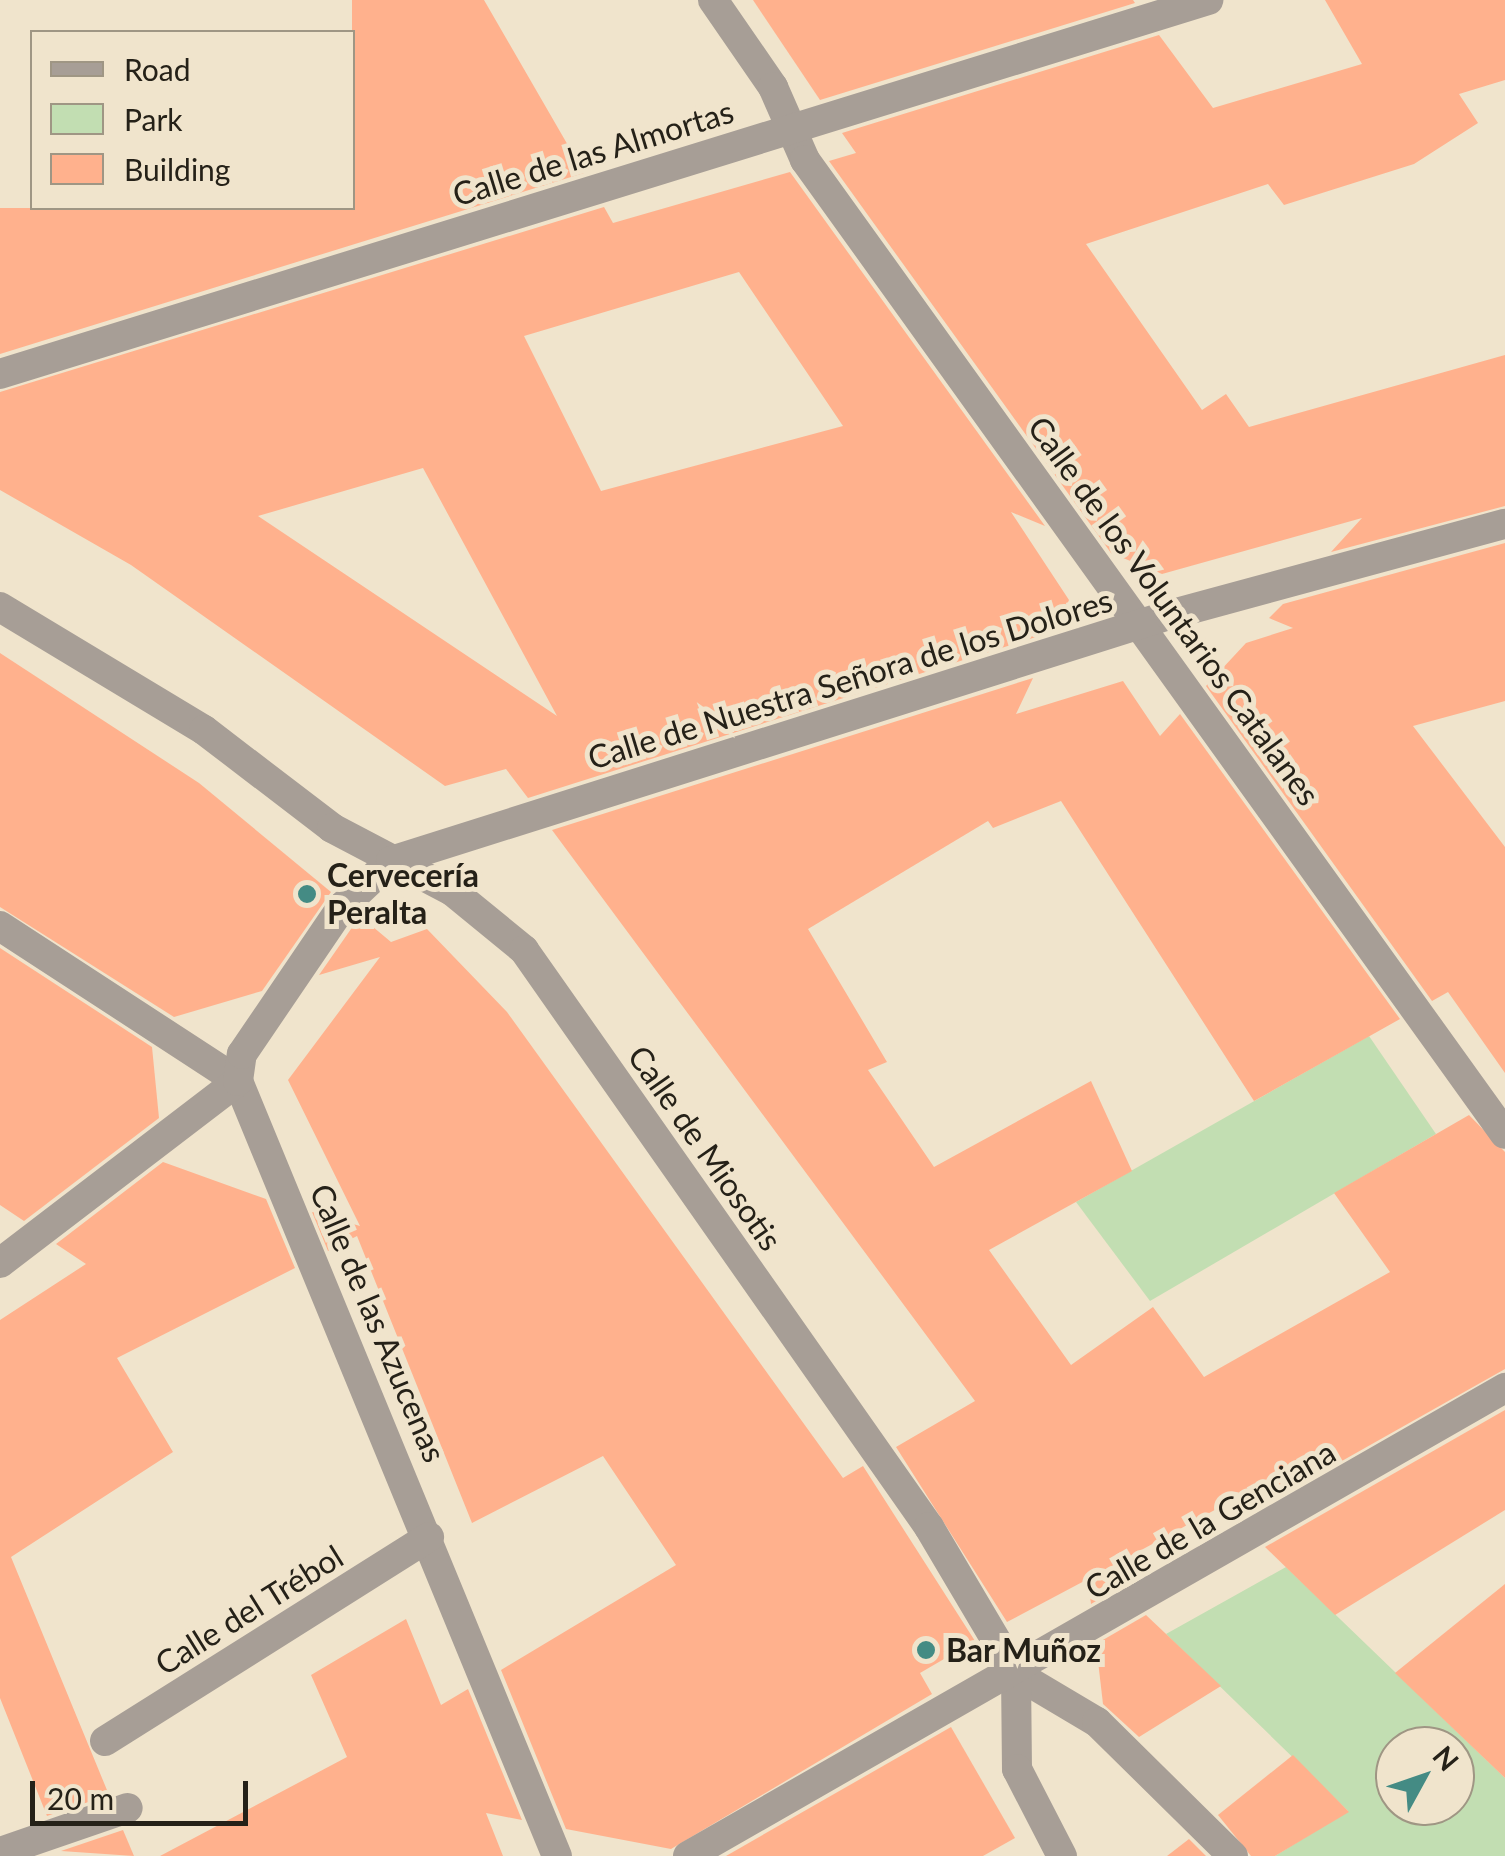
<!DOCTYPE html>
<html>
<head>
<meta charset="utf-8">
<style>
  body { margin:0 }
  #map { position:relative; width:1505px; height:1856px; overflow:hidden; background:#f0e4cc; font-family:Lato,sans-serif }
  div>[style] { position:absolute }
  .green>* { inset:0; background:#c2deb2 }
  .building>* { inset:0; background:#ffb18d }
  .street>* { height:30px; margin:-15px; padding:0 15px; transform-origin:15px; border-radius:15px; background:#a79e96 }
  .dots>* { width:28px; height:28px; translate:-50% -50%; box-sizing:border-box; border:5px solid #f0e4cc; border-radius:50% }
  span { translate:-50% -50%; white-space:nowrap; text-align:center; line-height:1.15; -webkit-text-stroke:10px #f0e4cc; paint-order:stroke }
  .street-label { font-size:32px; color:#252118 }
  .poi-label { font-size:32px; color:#252118; font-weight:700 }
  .left { translate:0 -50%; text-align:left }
  .legend { position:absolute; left:30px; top:30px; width:325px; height:180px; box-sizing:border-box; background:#f0e4cc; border:2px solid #9f9684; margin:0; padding:12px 18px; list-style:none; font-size:30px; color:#252118 }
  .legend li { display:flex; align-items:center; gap:20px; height:50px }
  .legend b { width:50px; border:2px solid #9f9684 }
  .north { position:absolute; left:1375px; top:1726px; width:100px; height:100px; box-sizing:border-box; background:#f0e4cc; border:2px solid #9f9684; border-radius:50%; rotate:50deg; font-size:28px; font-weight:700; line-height:40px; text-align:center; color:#252118 }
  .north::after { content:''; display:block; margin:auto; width:35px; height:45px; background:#448b84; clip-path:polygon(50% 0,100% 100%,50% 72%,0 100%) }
  .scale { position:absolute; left:30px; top:1781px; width:218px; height:45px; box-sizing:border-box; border:5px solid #252118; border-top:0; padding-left:12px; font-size:30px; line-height:35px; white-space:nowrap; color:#252118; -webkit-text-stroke:8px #f0e4cc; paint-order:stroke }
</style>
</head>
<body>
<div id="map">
  <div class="green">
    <i style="clip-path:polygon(1369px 1036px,1436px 1134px,1150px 1301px,1076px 1202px)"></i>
    <i style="clip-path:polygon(evenodd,1286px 1567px,1505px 1778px,1505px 1856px,1275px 1856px,1348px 1811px,1166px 1634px,1286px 1567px,1395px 1746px,1455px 1746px,1455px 1806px,1395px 1806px,1395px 1746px)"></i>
  </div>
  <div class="building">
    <i style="clip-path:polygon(352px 0,484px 0,584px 173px,0 354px,0 208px,352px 208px)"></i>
    <i style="clip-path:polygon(753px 0,1133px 0,1135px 3px,820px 100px)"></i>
    <i style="clip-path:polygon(1325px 0,1505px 0,1505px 80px,1459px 94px,1478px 123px,1414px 164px,1284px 205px,1268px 184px,1086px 244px,1202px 410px,1226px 394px,1249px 427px,1505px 355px,1505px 506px,1331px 552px,1362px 518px,1162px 574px,1111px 553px,829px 161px,856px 153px,842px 133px,1159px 35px,1213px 108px,1362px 64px)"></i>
    <i style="clip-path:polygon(evenodd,790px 172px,1045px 526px,1011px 512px,1069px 600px,1055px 631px,528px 798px,506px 769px,445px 786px,131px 565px,0 490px,0 392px,604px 207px,613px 223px,790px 172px,739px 272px,843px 426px,601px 491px,524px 336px,739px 272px,790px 172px,423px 468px,557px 716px,258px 516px,423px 468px)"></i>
    <i style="clip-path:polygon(1505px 543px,1505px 701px,1413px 726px,1505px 847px,1505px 1073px,1448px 992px,1432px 1001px,1206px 686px,1246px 643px,1293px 628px,1269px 618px,1283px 604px)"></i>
    <i style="clip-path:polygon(0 653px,199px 783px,331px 892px,262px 991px,174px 1017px,0 907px)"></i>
    <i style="clip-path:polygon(1033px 678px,1016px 714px,1123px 681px,1160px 736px,1180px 714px,1400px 1019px,1254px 1101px,1061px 801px,993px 828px,988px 821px,808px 929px,887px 1062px,868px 1070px,934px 1167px,1091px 1081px,1132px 1171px,989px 1250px,1071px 1365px,1153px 1307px,1204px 1377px,1390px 1272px,1334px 1193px,1469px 1115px,1505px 1152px,1505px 1369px,1237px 1520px,1222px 1506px,1101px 1572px,1118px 1588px,1091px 1604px,1088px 1579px,1007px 1622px,896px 1447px,975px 1401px,552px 830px)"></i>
    <i style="clip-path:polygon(360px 916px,391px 942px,427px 929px,507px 1012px,843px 1478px,863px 1466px,975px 1641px,920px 1673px,932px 1694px,671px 1849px,566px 1829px,501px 1670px,676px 1565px,603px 1456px,472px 1523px,357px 1236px,328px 1251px,312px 1212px,360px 1226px,288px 1080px,380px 957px,319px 975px)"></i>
    <i style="clip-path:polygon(0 948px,152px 1047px,159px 1118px,24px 1221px,0 1205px)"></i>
    <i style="clip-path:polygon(163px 1162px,266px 1199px,295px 1268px,117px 1358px,173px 1452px,11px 1557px,109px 1795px,47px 1816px,0 1698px,0 1320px,86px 1264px,56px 1244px)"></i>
    <i style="clip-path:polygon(1505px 1410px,1505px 1510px,1335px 1615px,1265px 1547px)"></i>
    <i style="clip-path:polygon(1505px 1584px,1505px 1778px,1395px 1673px)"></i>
    <i style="clip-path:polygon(1146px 1615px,1221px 1686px,1139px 1737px,1103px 1704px,1096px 1644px)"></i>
    <i style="clip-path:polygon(406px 1619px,441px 1705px,468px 1689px,522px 1820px,486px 1813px,503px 1856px,160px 1856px,347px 1757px,311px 1675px)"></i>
    <i style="clip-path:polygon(951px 1727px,1015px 1838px,983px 1856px,726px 1856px)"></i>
    <i style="clip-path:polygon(1293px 1755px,1349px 1812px,1275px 1856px,1251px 1856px,1218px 1815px)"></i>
    <i style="clip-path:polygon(123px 1830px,134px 1856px,61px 1851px)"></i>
    <i style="clip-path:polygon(1189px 1839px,1206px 1856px,1167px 1856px)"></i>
  </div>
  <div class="street">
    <i style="left:713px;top:0;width:106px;rotate:55.4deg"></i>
    <i style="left:773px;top:87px;width:80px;rotate:66.3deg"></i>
    <i style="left:805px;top:160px;width:1199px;rotate:54.3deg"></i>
    <i style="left:0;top:374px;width:1265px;rotate:-17.2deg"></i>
    <i style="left:0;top:607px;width:238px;rotate:31.1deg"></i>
    <i style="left:204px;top:730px;width:161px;rotate:37.4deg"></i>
    <i style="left:332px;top:828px;width:136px;rotate:27.7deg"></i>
    <i style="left:452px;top:891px;width:93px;rotate:39.3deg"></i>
    <i style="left:524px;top:950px;width:705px;rotate:54.93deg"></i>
    <i style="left:929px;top:1527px;width:171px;rotate:59.4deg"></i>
    <i style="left:1016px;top:1674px;width:94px;rotate:30.7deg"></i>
    <i style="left:1097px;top:1722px;width:191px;rotate:44.6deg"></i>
    <i style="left:0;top:926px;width:284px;rotate:33.1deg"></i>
    <i style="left:238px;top:1081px;width:838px;rotate:67.63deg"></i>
    <i style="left:0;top:1263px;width:300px;rotate:-37.4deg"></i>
    <i style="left:238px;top:1081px;width:27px;rotate:-82deg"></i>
    <i style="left:242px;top:1054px;width:178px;rotate:-55.8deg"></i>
    <i style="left:342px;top:907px;width:67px;rotate:-43.2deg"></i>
    <i style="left:391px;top:861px;width:816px;rotate:-17.55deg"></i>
    <i style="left:1169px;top:615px;width:348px;rotate:-15.2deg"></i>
    <i style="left:1016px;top:1674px;width:95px;rotate:89.4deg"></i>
    <i style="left:1017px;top:1769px;width:98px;rotate:62.7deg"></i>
    <i style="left:105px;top:1741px;width:383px;rotate:-32.2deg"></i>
    <i style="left:0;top:1852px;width:135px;rotate:-19deg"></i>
    <i style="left:688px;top:1856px;width:942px;rotate:-29.81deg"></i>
  </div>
  <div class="dots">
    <i style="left:307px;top:894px;background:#448b84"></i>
    <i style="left:926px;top:1650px;background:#448b84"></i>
  </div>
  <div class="street-label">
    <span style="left:593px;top:153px;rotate:-17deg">Calle de las Almortas</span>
    <span style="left:1174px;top:611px;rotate:54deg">Calle de los Voluntarios Catalanes</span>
    <span style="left:850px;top:679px;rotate:-17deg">Calle de Nuestra Señora de los Dolores</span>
    <span style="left:705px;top:1148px;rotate:55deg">Calle de Miosotis</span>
    <span style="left:378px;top:1323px;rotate:67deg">Calle de las Azucenas</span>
    <span style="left:1210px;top:1520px;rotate:-30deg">Calle de la Genciana</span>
    <span style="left:249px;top:1610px;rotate:-32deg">Calle del Trébol</span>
  </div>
  <div class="poi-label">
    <span class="left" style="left:327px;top:894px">Cervecería<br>Peralta</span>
    <span class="left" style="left:946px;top:1650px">Bar Muñoz</span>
  </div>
  <ul class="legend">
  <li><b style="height:12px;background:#a79e96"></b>Road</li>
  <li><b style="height:28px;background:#c2deb2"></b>Park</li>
  <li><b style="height:28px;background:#ffb18d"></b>Building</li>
  </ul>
  <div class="north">N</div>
  <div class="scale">20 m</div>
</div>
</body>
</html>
